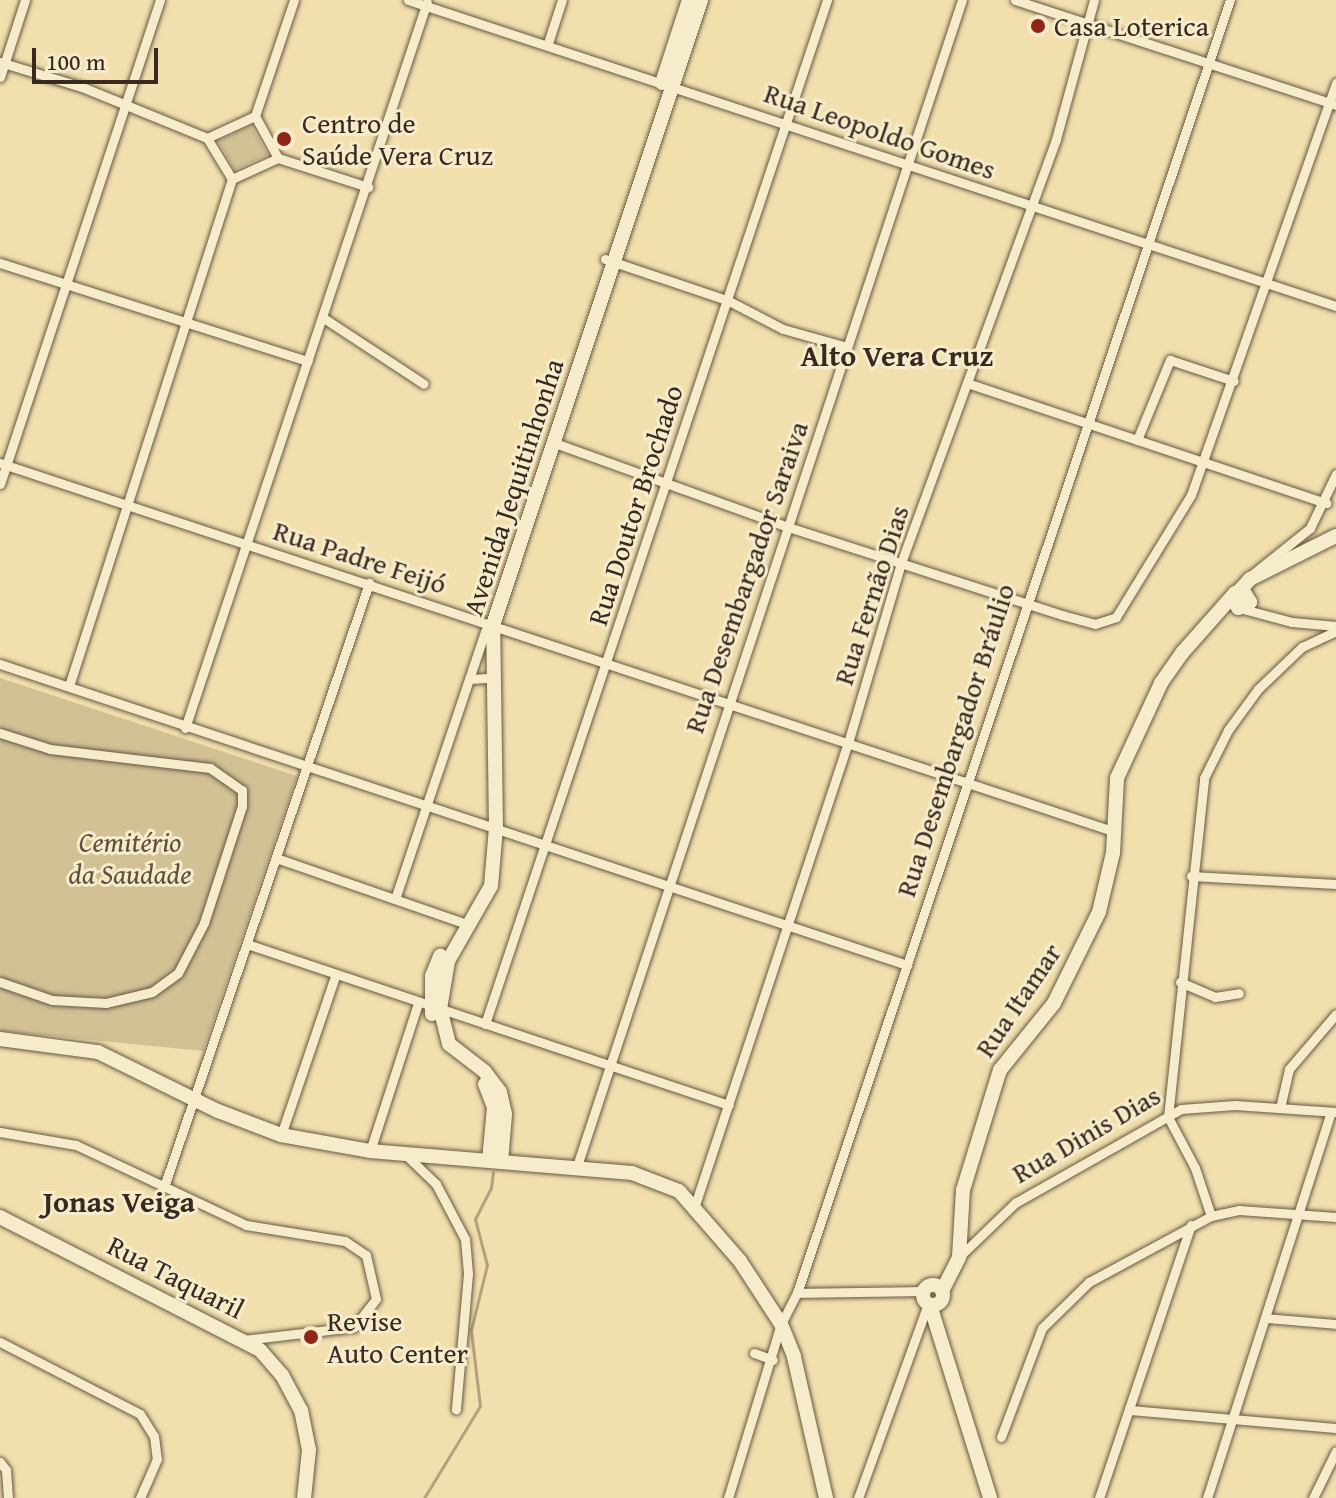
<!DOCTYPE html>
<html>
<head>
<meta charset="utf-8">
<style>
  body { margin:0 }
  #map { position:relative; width:1336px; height:1498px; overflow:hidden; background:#f1e0ad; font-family:"Gentium Book Plus",serif }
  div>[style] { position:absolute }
  .green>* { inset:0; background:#d2c195 }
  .stream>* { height:3px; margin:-1.5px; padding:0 1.5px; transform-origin:1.5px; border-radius:1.5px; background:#b2a27d }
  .roads { filter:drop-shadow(0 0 2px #675844) drop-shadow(0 0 2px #675844) }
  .street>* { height:9px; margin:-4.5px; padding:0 4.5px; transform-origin:4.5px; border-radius:4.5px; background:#f6ebca }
  .secondary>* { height:14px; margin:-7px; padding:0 7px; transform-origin:7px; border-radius:7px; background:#f6ebca }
  .secondary>.ring { margin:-7px; padding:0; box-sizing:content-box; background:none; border:14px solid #f6ebca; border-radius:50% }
  .dots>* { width:22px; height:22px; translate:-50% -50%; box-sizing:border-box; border:4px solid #f6ebca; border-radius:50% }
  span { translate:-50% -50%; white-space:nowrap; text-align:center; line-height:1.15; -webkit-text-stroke:6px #f6ebca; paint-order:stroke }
  .poi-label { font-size:28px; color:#392a21 }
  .left { translate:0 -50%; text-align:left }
  .street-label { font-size:28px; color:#392a21 }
  .park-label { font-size:28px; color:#5f503e; font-style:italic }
  .neighbourhood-label { font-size:30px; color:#392a21; font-weight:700 }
  .scale { position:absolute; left:32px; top:48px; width:126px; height:36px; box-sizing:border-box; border:4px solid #392a21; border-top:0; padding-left:10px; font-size:24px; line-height:28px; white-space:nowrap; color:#392a21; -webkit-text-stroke:6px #f6ebca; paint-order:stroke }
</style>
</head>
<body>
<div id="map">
  <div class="green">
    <i style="clip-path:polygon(251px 125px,268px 155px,235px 170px,218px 141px)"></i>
    <i style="clip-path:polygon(0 678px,297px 776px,203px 1051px,0 1031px)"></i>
  </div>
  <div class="stream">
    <i style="left:424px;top:1498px;width:108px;rotate:-58.7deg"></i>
    <i style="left:480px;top:1406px;width:77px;rotate:-96.8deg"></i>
    <i style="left:471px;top:1330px;width:67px;rotate:-76.2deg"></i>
    <i style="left:487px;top:1265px;width:48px;rotate:-104.6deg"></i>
    <i style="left:475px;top:1219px;width:35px;rotate:-63deg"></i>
    <i style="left:491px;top:1188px;width:16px;rotate:-83deg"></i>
  </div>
  <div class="roads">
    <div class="street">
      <i style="left:408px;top:0;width:977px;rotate:18.25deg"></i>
      <i style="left:1015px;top:0;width:338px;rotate:18.1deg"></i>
      <i style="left:548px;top:43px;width:45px;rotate:-72deg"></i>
      <i style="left:0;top:62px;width:86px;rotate:17deg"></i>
      <i style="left:82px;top:87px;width:135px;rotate:22.2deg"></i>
      <i style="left:0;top:77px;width:81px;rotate:-72deg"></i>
      <i style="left:255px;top:116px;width:48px;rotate:61.3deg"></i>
      <i style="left:278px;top:158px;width:51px;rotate:155.5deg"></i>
      <i style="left:232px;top:179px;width:48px;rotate:-121.4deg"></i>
      <i style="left:207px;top:138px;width:53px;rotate:-24.6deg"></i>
      <i style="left:255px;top:116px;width:122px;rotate:-71.4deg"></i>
      <i style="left:278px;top:158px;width:95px;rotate:17.9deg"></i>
      <i style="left:605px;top:259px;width:129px;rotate:18.6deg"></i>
      <i style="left:727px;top:300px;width:63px;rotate:27.4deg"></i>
      <i style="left:783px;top:329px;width:66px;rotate:15.7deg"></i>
      <i style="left:0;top:263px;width:323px;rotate:17.7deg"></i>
      <i style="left:325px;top:319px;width:118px;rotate:33.3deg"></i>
      <i style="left:967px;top:383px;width:379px;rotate:18.5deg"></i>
      <i style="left:1137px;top:440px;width:87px;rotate:-67.6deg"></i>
      <i style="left:1170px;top:360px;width:67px;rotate:18.2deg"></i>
      <i style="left:552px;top:442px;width:248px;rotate:19.8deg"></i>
      <i style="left:785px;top:526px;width:291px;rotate:17.8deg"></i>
      <i style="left:1062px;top:615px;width:34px;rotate:15deg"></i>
      <i style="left:1095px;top:624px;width:22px;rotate:-18deg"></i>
      <i style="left:1116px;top:617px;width:143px;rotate:-58.4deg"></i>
      <i style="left:1191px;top:495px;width:437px;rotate:-70.6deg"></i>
      <i style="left:0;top:463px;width:1175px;rotate:18.3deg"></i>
      <i style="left:0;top:484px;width:510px;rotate:-71.71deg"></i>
      <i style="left:1254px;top:573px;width:72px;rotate:-38.8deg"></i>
      <i style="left:1310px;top:528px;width:60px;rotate:-64.3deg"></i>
      <i style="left:1243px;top:609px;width:51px;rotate:14.9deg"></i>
      <i style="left:1292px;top:622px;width:44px;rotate:5.2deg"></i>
      <i style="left:0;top:664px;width:956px;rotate:18.36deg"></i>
      <i style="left:470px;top:679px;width:22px;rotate:-3deg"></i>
      <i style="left:69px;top:686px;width:533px;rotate:-72.18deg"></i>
      <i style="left:185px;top:728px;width:765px;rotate:-71.57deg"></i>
      <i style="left:0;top:733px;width:52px;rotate:17.7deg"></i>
      <i style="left:50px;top:749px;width:161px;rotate:6.8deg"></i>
      <i style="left:210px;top:768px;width:39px;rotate:35deg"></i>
      <i style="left:242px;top:790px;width:16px;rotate:90deg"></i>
      <i style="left:242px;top:806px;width:123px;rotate:108deg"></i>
      <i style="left:204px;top:923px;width:56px;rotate:117.5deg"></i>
      <i style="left:178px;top:973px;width:32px;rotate:144deg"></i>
      <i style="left:152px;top:992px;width:47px;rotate:166.6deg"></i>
      <i style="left:106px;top:1003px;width:54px;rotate:-176.8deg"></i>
      <i style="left:52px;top:1000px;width:55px;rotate:-160.9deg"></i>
      <i style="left:276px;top:858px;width:204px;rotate:19.1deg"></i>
      <i style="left:1191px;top:876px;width:145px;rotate:3.2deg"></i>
      <i style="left:395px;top:899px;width:283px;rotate:-71.4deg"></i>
      <i style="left:247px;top:944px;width:508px;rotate:18.47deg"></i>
      <i style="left:1180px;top:982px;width:38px;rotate:23deg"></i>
      <i style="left:1215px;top:997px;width:24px;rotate:-9deg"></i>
      <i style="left:485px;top:1024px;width:1080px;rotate:-71.53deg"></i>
      <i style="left:1280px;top:1108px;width:40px;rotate:-77deg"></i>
      <i style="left:1289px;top:1069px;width:72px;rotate:-49.5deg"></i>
      <i style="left:0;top:1132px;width:77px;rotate:9.7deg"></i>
      <i style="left:76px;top:1145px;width:188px;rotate:25.2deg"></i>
      <i style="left:246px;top:1225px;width:100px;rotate:9.2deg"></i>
      <i style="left:345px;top:1241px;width:25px;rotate:34deg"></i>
      <i style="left:366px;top:1255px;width:45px;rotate:77.2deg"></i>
      <i style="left:376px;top:1299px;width:36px;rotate:128deg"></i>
      <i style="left:354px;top:1327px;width:111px;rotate:173.3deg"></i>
      <i style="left:281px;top:1135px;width:168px;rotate:-71.2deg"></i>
      <i style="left:370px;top:1151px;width:156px;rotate:-72deg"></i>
      <i style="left:406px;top:1155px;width:42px;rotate:44deg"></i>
      <i style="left:436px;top:1184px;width:62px;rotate:62.2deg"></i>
      <i style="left:465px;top:1239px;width:35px;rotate:85deg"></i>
      <i style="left:468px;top:1274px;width:136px;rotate:95.1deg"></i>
      <i style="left:576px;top:1169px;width:1231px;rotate:-71.73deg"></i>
      <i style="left:165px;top:1184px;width:635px;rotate:-71.25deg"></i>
      <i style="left:695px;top:1205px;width:487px;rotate:-71.7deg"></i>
      <i style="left:848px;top:743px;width:188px;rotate:-73.6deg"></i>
      <i style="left:901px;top:563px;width:451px;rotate:-69.9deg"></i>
      <i style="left:1056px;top:139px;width:144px;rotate:-74.7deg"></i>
      <i style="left:1211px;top:1216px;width:51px;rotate:-108.4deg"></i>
      <i style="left:1195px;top:1168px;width:58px;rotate:-117.9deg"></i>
      <i style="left:1168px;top:1117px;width:341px;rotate:-83.9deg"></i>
      <i style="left:1204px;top:778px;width:54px;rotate:-63.4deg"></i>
      <i style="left:1228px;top:730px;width:51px;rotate:-53.8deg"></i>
      <i style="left:1258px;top:689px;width:61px;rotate:-43.7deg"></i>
      <i style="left:1302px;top:647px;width:38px;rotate:-25deg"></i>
      <i style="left:959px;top:1257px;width:78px;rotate:-44deg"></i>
      <i style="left:1015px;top:1203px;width:191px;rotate:-29.5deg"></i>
      <i style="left:1181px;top:1109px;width:54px;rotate:-4.2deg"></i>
      <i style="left:1235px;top:1105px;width:101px;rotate:4deg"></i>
      <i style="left:797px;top:1293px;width:126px;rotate:-0.9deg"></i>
      <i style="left:1266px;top:1318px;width:70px;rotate:4.9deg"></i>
      <i style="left:0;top:1342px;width:157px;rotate:27.2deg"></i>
      <i style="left:140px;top:1414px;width:26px;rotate:58deg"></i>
      <i style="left:154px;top:1436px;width:23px;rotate:83deg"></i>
      <i style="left:157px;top:1459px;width:43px;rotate:113.6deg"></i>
      <i style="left:754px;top:1353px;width:20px;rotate:20deg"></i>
      <i style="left:1129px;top:1410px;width:208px;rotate:5deg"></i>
      <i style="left:1001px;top:1437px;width:116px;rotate:-69.4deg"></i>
      <i style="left:1042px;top:1328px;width:66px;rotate:-44.4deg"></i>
      <i style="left:1089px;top:1282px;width:139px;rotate:-28.4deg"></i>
      <i style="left:1211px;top:1216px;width:29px;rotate:-12deg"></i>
      <i style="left:1239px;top:1210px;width:97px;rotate:4.1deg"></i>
      <i style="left:0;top:1462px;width:10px;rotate:53deg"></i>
      <i style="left:6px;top:1470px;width:28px;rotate:86deg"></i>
      <i style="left:728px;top:1498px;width:182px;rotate:-73.1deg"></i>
      <i style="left:781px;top:1324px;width:35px;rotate:-63deg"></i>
      <i style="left:797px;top:1293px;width:1364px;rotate:-71.49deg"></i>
      <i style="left:858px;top:1498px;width:206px;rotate:-70.2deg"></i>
      <i style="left:1099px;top:1498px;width:288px;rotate:-71.4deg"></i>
      <i style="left:1207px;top:1498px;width:405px;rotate:-72.2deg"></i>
      <i style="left:1313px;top:1498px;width:52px;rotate:-63.9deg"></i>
    </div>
    <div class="secondary">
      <i style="left:662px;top:83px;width:87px;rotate:-72deg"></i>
      <i style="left:1239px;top:591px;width:16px;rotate:-47deg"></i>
      <i style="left:1250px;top:579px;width:96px;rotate:-26.6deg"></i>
      <i style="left:432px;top:1014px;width:38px;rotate:-90deg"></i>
      <i style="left:432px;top:976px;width:22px;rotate:-68deg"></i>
      <i style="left:0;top:1039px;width:99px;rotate:7.6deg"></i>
      <i style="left:98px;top:1052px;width:134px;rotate:26.2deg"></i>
      <i style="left:218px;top:1111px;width:67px;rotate:20.9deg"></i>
      <i style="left:281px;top:1135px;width:90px;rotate:10.2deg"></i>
      <i style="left:370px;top:1151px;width:263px;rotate:4.8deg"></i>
      <i style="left:632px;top:1173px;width:50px;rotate:21deg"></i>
      <i style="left:679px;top:1191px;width:93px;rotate:48.9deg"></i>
      <i style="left:740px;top:1261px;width:75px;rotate:56.9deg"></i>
      <i style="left:781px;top:1324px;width:35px;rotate:68deg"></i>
      <i style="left:794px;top:1357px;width:145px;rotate:77.2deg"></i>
      <i style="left:485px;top:1084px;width:25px;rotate:69deg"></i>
      <i style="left:494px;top:1107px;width:54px;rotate:95.3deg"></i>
      <i style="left:501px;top:1162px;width:48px;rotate:-85.2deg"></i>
      <i style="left:505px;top:1114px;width:23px;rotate:-103deg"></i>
      <i style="left:500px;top:1092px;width:26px;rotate:-127deg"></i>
      <i style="left:484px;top:1071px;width:44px;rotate:-142.4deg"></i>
      <i style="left:449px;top:1044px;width:36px;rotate:-104deg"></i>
      <i style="left:440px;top:1009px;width:49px;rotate:-80.5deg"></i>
      <i style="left:448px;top:961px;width:86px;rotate:-60.2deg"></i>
      <i style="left:491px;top:886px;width:58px;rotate:-85.1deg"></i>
      <i style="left:496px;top:828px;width:203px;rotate:-90.8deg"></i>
      <i style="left:493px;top:625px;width:659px;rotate:-71.59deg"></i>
      <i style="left:0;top:1217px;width:292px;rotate:27.1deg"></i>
      <i style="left:260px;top:1350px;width:33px;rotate:49deg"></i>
      <i style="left:282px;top:1375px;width:40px;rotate:62deg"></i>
      <i style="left:301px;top:1410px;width:41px;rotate:78.7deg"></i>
      <i style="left:309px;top:1450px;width:48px;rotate:95.9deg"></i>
      <i class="ring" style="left:923px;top:1285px;width:6px;height:6px"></i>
      <i style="left:942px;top:1291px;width:38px;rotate:-63deg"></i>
      <i style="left:959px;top:1257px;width:67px;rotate:-86.6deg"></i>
      <i style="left:963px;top:1190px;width:126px;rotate:-72.9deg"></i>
      <i style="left:1000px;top:1070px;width:86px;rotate:-51.1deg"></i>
      <i style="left:1054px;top:1003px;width:102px;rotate:-63.7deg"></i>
      <i style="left:1099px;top:912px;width:61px;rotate:-76.7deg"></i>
      <i style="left:1113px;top:853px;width:75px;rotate:-86.9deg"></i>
      <i style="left:1117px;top:778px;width:105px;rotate:-65.1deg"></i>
      <i style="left:1161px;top:683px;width:37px;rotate:-55deg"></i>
      <i style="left:1182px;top:653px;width:80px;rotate:-48.5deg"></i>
      <i style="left:1235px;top:593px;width:9px;rotate:-6deg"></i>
      <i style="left:1244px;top:592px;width:12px;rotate:59deg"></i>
      <i style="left:1250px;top:602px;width:13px;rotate:153deg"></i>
      <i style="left:1238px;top:608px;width:12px;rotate:-114deg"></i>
      <i style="left:930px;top:1305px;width:202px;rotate:72.7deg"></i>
    </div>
  </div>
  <div class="dots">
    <i style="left:1038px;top:26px;background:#8f2418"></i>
    <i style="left:284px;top:139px;background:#8f2418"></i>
    <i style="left:311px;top:1337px;background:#8f2418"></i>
  </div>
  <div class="poi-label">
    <span class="left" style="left:1054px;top:26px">Casa Loterica</span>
    <span class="left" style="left:302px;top:139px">Centro de<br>Saúde Vera Cruz</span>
    <span class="left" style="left:327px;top:1337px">Revise<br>Auto Center</span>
  </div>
  <div class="street-label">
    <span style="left:880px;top:131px;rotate:19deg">Rua Leopoldo Gomes</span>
    <span style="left:513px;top:487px;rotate:-72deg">Avenida Jequitinhonha</span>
    <span style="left:635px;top:505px;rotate:-72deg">Rua Doutor Brochado</span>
    <span style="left:360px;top:557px;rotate:18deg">Rua Padre Feijó</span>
    <span style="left:746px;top:577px;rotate:-71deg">Rua Desembargador Saraiva</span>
    <span style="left:871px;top:595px;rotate:-72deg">Rua Fernão Dias</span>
    <span style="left:955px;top:740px;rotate:-72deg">Rua Desembargador Bráulio</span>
    <span style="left:1018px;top:1000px;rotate:-56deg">Rua Itamar</span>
    <span style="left:1086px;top:1134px;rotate:-30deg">Rua Dinis Dias</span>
    <span style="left:176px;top:1277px;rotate:27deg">Rua Taquaril</span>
  </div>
  <div class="park-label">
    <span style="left:130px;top:858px">Cemitério<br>da Saudade</span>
  </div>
  <div class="neighbourhood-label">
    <span style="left:897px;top:355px">Alto Vera Cruz</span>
    <span style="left:119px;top:1201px">Jonas Veiga</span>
  </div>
  <div class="scale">100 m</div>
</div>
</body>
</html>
